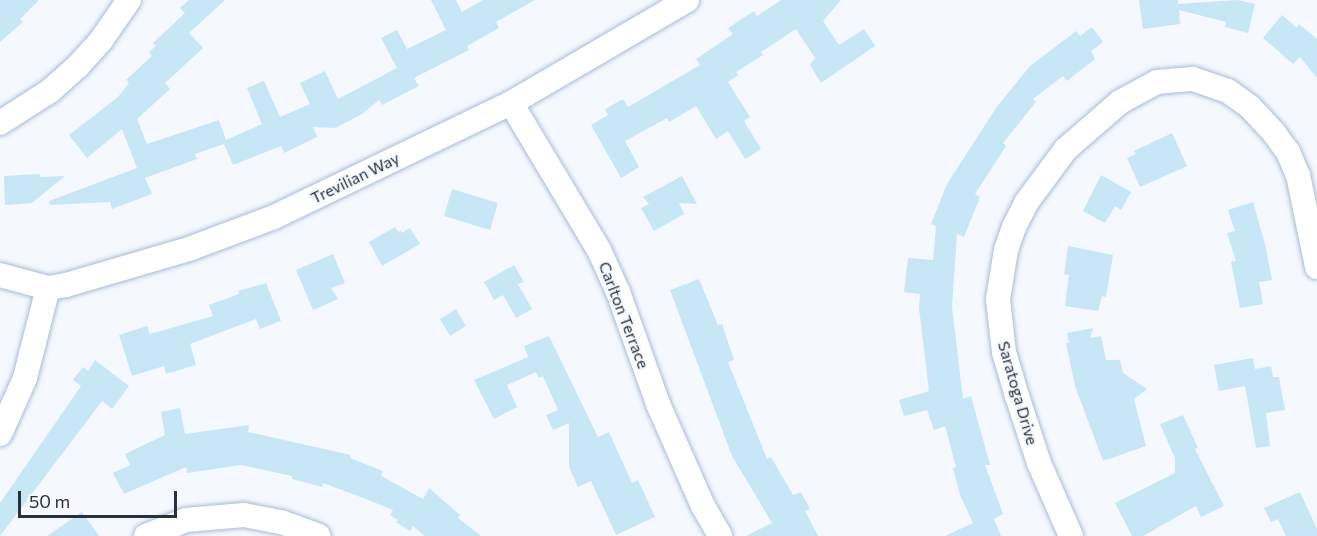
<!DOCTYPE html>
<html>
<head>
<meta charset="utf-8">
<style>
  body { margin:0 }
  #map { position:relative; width:1317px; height:536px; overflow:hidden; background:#f5f8fe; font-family:Commissioner,sans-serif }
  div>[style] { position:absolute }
  .building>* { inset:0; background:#c7e7f7 }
  .roads { filter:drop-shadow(0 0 2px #a9bbd6) drop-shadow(0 0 2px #a9bbd6) }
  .minor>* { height:24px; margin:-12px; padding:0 12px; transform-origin:12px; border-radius:12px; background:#fff }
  span { translate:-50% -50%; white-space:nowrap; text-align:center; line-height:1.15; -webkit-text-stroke:5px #f5f8fe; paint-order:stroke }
  .street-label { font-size:16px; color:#2a313c }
  .scale { position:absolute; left:18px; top:491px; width:159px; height:27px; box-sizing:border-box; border:3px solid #2a313c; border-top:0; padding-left:8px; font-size:18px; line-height:21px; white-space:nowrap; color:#2a313c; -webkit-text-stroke:4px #f5f8fe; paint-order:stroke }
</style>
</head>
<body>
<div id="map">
  <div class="building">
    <i style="clip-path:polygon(0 0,39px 0,20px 19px,23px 22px,0 42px)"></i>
    <i style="clip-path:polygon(189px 0,225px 0,189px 33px,203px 48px,165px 83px,170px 89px,137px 119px,147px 144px,219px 120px,226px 140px,262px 124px,247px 88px,264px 81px,280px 117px,310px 104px,300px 83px,325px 71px,338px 99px,397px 68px,381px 38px,397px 30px,407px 49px,446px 30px,431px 0,456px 0,462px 12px,483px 0,535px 0,496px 22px,499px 28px,467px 46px,469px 50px,414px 78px,419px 86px,382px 105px,379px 100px,362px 114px,335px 128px,313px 127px,317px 137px,284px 153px,281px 146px,233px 165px,224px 144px,195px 154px,197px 159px,145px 178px,152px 194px,112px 209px,110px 202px,50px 205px,49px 201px,137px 168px,122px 129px,87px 158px,69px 135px,118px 97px,129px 83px,126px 80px,152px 56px,149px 52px,156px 46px,153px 43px,185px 13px,180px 8px)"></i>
    <i style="clip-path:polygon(781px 0,841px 0,823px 21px,839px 45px,864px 29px,875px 46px,821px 83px,810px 65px,815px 58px,796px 29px,761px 52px,763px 55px,736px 72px,738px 75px,728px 82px,750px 117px,744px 121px,761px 149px,745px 159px,728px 131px,716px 139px,696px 106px,669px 122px,667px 118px,625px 141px,639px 167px,621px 178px,591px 125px,608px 115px,605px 109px,623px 99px,628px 107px,700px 65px,696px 59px,733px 34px,728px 28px,754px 11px,757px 16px)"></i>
    <i style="clip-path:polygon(1139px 0,1178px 0,1178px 4px,1237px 0,1255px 4px,1248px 33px,1225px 27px,1226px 22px,1179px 10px,1180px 24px,1143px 29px)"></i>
    <i style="clip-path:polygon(1282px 15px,1297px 28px,1299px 24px,1317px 39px,1317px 78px,1300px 57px,1293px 64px,1263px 38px)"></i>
    <i style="clip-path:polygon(1092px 27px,1103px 42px,1091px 51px,1095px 59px,1067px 81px,1063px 76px,1033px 99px,1036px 102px,1003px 143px,1006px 146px,975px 194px,980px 197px,964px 237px,957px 234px,952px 307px,963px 399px,971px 396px,990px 465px,985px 465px,1003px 514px,994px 519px,1001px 536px,945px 536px,973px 523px,960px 495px,953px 468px,956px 467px,945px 426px,934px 430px,927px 410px,904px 416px,899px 400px,929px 391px,919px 308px,920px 294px,904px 292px,908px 258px,933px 260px,936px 226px,931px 224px,947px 184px,996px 108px,1030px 66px,1076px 31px,1080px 36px)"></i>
    <i style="clip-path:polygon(1172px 133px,1187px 166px,1140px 187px,1127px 158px,1136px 154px,1134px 151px)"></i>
    <i style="clip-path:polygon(40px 174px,40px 177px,65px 176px,32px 203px,5px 205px,4px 176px)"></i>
    <i style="clip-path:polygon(1101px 175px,1131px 192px,1121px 210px,1115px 206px,1105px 223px,1083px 211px)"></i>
    <i style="clip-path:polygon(682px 176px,697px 204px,679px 203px,684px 214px,654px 231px,641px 208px,649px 204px,643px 197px)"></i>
    <i style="clip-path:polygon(452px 189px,498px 203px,490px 230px,444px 216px)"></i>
    <i style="clip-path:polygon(1253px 202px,1265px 244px,1272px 280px,1259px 282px,1263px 304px,1240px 308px,1231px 262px,1236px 261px,1227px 233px,1235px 231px,1228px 210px)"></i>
    <i style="clip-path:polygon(395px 227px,398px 232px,401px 230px,402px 233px,410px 228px,420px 244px,382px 266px,369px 242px)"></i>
    <i style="clip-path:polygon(1068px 246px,1113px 255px,1106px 297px,1102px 296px,1098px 311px,1065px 306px,1069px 275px,1064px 274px)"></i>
    <i style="clip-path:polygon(333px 254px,345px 283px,331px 288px,338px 299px,313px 310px,296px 270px)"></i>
    <i style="clip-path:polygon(514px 265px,524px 282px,518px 284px,532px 309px,516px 318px,503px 295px,494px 300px,484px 282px)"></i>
    <i style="clip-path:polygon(699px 279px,718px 325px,722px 324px,734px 360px,728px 362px,767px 459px,771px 457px,793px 495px,801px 492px,810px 509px,805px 511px,818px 536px,746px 536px,772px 523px,732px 456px,670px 290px)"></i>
    <i style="clip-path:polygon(266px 283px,281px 321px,260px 329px,256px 319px,190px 344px,196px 365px,166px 374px,164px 366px,132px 376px,119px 335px,147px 326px,150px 334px,213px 316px,209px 305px,239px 294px,238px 291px)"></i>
    <i style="clip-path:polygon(456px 309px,466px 326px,450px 336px,440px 319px)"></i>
    <i style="clip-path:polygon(1093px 328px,1090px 338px,1101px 336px,1106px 360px,1120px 360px,1123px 373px,1147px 389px,1134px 399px,1146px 446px,1103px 461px,1075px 386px,1066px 343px,1069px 343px,1067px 333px)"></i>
    <i style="clip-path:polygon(549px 336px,598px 437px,609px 432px,632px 483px,638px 480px,655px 517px,616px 535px,591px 481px,578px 487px,569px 467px,569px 423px,553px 430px,546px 415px,558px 410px,543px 376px,539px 378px,536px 372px,507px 385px,517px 407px,494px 419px,474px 380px,528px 357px,524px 346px)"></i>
    <i style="clip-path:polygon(1253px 358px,1255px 369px,1271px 366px,1273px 377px,1279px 377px,1285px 410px,1266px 413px,1270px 446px,1256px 448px,1245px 386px,1219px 391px,1214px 365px)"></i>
    <i style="clip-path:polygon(95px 360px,129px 386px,112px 409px,102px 401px,0 536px,0 503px,81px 386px,73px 380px,83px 367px,88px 371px)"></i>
    <i style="clip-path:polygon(180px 408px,185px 434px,249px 425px,248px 432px,351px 455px,350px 458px,383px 471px,381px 476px,423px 499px,429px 488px,460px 515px,458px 518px,481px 536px,425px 536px,413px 526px,410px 531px,396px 522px,398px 520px,390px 515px,393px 510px,366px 499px,323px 483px,322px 487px,292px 479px,292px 476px,241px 465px,187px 473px,186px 467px,124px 494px,113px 473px,130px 465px,125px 454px,165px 435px,161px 412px)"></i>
    <i style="clip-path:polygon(1183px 415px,1198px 448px,1195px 449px,1224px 506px,1201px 517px,1196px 506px,1143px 536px,1132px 536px,1115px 503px,1175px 473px,1175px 458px,1160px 424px)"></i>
    <i style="clip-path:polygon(1300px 492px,1317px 529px,1317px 536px,1286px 536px,1278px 519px,1271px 522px,1264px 508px)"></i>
    <i style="clip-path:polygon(82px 512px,99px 536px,47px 536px)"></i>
  </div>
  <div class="roads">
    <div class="minor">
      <i style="left:511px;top:103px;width:171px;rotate:59.1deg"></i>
      <i style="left:599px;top:250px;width:46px;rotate:65.7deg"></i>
      <i style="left:618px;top:292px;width:119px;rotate:70.3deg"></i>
      <i style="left:658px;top:404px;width:111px;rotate:66.2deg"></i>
      <i style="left:703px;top:506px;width:34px;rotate:60deg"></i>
      <i style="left:0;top:123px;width:59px;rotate:-32.6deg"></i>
      <i style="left:50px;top:91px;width:38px;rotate:-42deg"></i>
      <i style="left:78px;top:66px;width:36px;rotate:-48deg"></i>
      <i style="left:102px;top:39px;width:47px;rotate:-55.3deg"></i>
      <i style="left:0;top:275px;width:50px;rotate:15.2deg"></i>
      <i style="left:48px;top:288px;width:18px;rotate:-9deg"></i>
      <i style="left:66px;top:285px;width:128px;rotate:-16.3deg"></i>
      <i style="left:189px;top:249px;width:91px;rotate:-20.6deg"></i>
      <i style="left:274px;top:217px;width:263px;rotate:-25.7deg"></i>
      <i style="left:511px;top:103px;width:204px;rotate:-30.3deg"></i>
      <i style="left:0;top:434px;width:61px;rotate:-65.9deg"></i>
      <i style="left:25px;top:378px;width:93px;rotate:-75.7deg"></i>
      <i style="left:146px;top:536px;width:43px;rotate:-21.8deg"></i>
      <i style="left:186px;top:520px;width:58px;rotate:-4.9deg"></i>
      <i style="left:244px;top:515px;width:38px;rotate:11deg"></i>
      <i style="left:281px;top:522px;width:40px;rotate:20.2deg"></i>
      <i style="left:1071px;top:536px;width:80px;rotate:-113.7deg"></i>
      <i style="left:1039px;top:463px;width:71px;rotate:-108.2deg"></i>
      <i style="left:1017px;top:396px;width:46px;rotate:-106.5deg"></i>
      <i style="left:1004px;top:352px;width:53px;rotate:-96.5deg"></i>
      <i style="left:998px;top:299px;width:50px;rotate:-80.7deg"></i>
      <i style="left:1006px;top:250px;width:24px;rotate:-71deg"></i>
      <i style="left:1014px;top:227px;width:27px;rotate:-63deg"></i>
      <i style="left:1026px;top:203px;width:67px;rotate:-53.5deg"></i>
      <i style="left:1066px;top:149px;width:72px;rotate:-41deg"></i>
      <i style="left:1120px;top:102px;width:42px;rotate:-28.4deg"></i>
      <i style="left:1157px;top:82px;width:36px;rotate:-5deg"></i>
      <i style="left:1193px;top:79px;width:37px;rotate:19deg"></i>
      <i style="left:1228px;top:91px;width:27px;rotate:36deg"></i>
      <i style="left:1250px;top:107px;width:35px;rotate:47deg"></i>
      <i style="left:1274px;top:133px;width:24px;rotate:54deg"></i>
      <i style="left:1288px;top:152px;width:25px;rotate:67deg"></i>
      <i style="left:1298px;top:175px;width:94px;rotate:78.3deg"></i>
    </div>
  </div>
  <div class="street-label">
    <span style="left:355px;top:178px;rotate:-26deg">Trevilian Way</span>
    <span style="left:624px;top:315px;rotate:69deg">Carlton Terrace</span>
    <span style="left:1018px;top:393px;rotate:74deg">Saratoga Drive</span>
  </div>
  <div class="scale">50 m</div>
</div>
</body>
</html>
